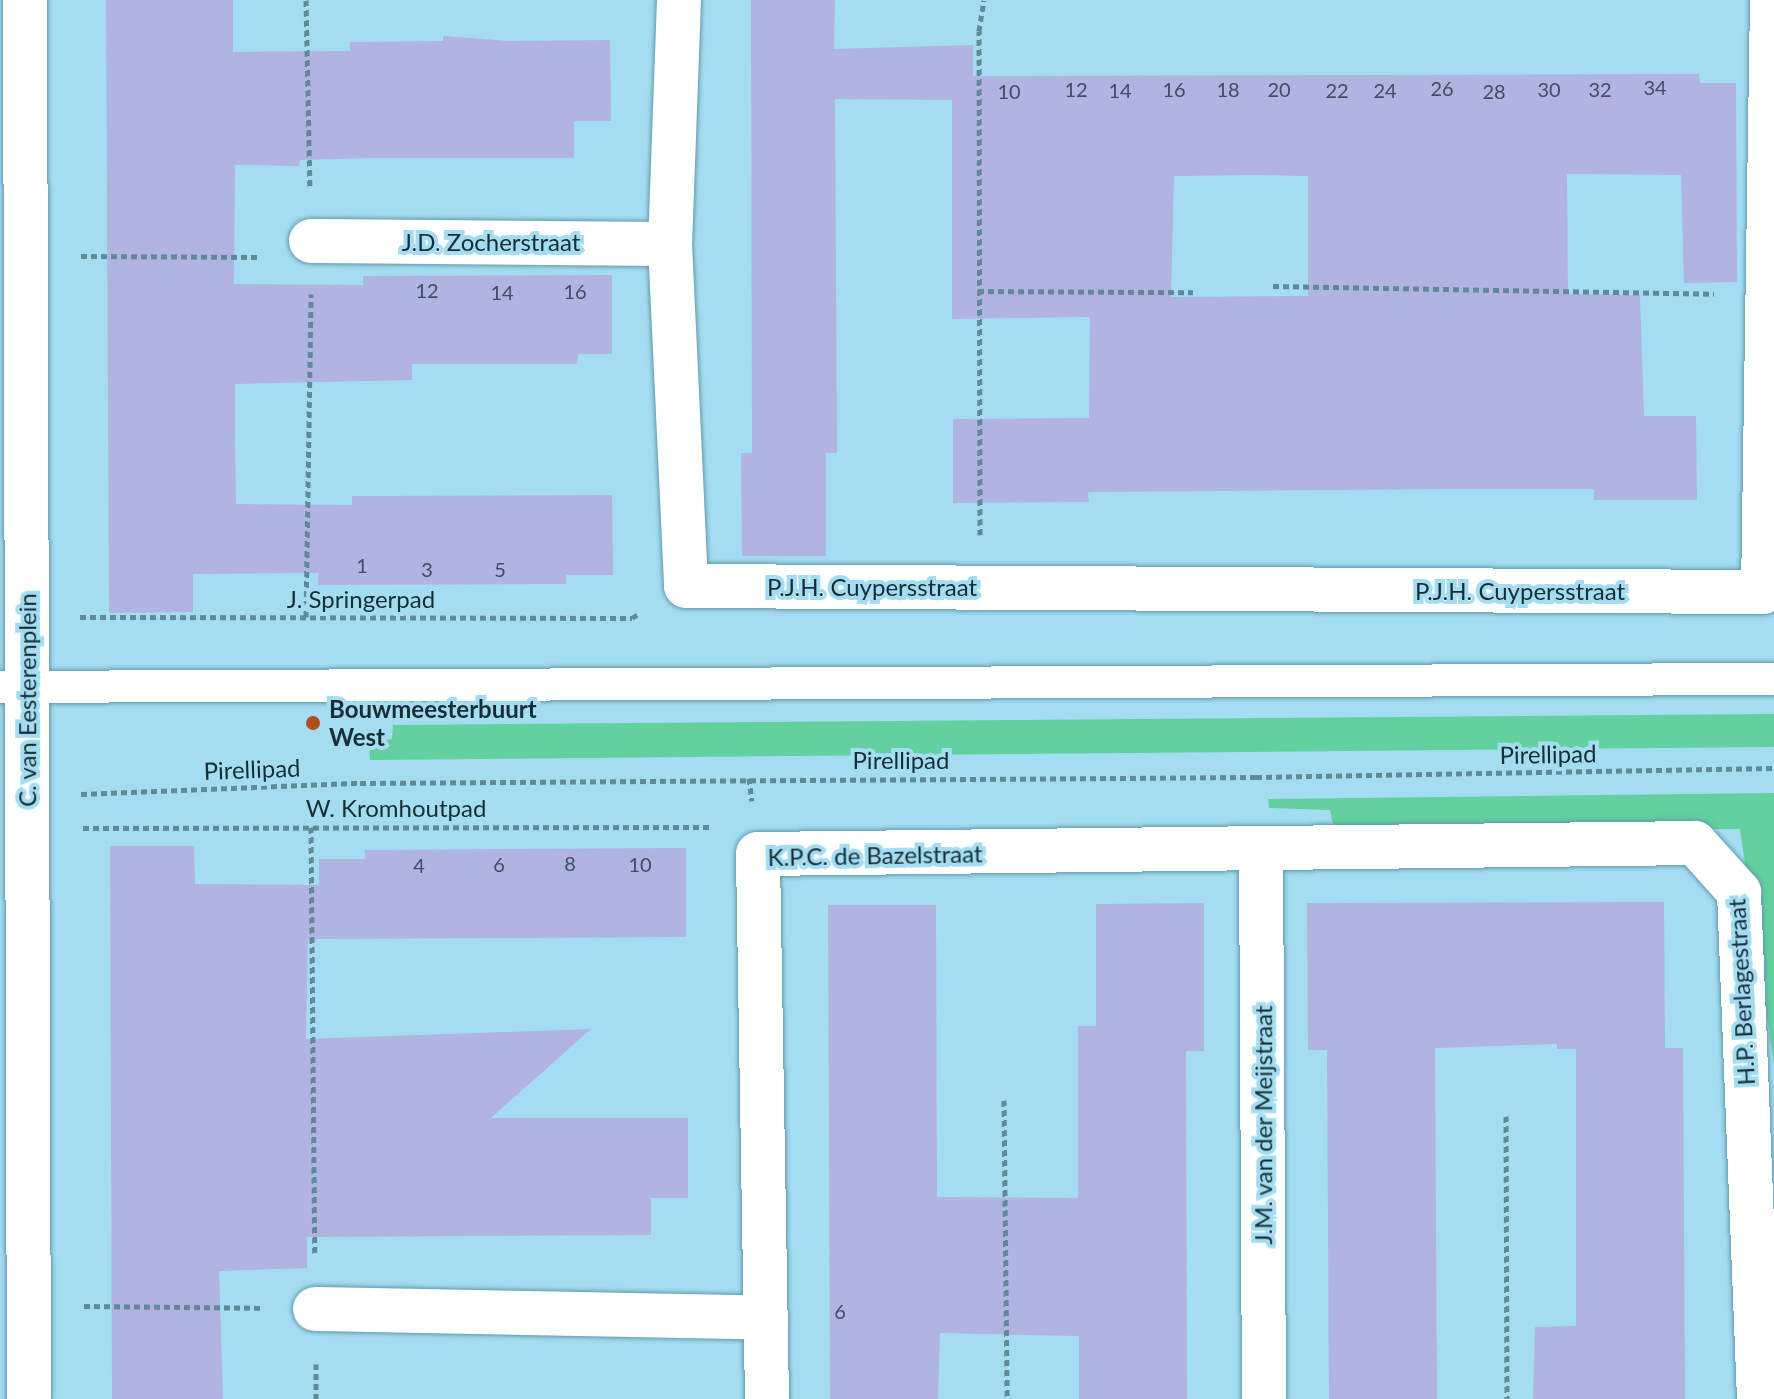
<!DOCTYPE html>
<html>
<head>
<meta charset="utf-8">
<style>
  body { margin:0 }
  #map { position:relative; width:1774px; height:1399px; overflow:hidden; background:#a4ddf2; font-family:Lato,sans-serif }
  div>[style] { position:absolute }
  .green>* { inset:0; background:#62d09f }
  .building>* { inset:0; background:#b1b3e1 }
  .path>* { height:5px; margin-top:-2.5px; transform-origin:0; background:repeating-linear-gradient(90deg,#618a98 0 6px,transparent 0 10px) }
  .roads { filter:drop-shadow(0 0 2px #629aad) drop-shadow(0 0 2px #629aad) }
  .lane>* { height:32px; margin:-16px; padding:0 16px; transform-origin:16px; border-radius:16px; background:#fff }
  .street>* { height:44px; margin:-22px; padding:0 22px; transform-origin:22px; border-radius:22px; background:#fff }
  .dots>* { width:22px; height:22px; translate:-50% -50%; box-sizing:border-box; border:4px solid #a4ddf2; border-radius:50% }
  span { translate:-50% -50%; white-space:nowrap; text-align:center; line-height:1.15; -webkit-text-stroke:8px #a4ddf2; paint-order:stroke }
  .number-label { font-size:20px; color:#3e4f61 }
  .number-label span { -webkit-text-stroke-width:0 }
  .street-label { font-size:24px; color:#172e36 }
  .poi-label { font-size:24px; color:#172e36; font-weight:700 }
  .left { translate:0 -50%; text-align:left }
</style>
</head>
<body>
<div id="map">
  <div class="green">
    <i style="clip-path:polygon(1774px 714px,1774px 747px,370px 760px,369px 742px,392px 739px,393px 725px)"></i>
    <i style="clip-path:polygon(1774px 793px,1774px 1065px,1740px 829px,1334px 829px,1330px 810px,1269px 808px,1268px 799px)"></i>
  </div>
  <div class="building">
    <i style="clip-path:polygon(106px 0,233px 0,233px 52px,350px 51px,350px 42px,443px 41px,443px 36px,508px 41px,610px 40px,611px 121px,574px 121px,574px 158px,375px 158px,300px 160px,299px 166px,235px 165px,234px 284px,363px 285px,363px 276px,612px 275px,612px 354px,578px 354px,577px 364px,412px 364px,412px 380px,235px 384px,235px 442px,236px 504px,352px 505px,352px 496px,612px 495px,613px 575px,566px 575px,566px 584px,318px 585px,318px 573px,193px 574px,193px 612px,109px 613px)"></i>
    <i style="clip-path:polygon(evenodd,751px 0,835px 0,834px 49px,973px 45px,973px 76px,1699px 74px,1700px 83px,1736px 83px,1737px 282px,1684px 283px,1681px 175px,1567px 174px,1568px 294px,1640px 295px,1644px 416px,1696px 416px,1697px 500px,1594px 500px,1594px 489px,1446px 489px,1088px 492px,1089px 502px,953px 503px,953px 419px,1089px 418px,1090px 317px,952px 319px,952px 100px,835px 99px,837px 453px,826px 453px,826px 556px,742px 556px,741px 453px,752px 453px,751px 0,1253px 175px,1308px 176px,1308px 296px,1171px 297px,1174px 176px,1253px 175px)"></i>
    <i style="clip-path:polygon(110px 846px,194px 846px,195px 884px,319px 885px,319px 859px,365px 859px,365px 850px,686px 848px,686px 937px,308px 939px,306px 1039px,591px 1029px,491px 1118px,688px 1118px,688px 1198px,651px 1198px,651px 1235px,307px 1237px,307px 1268px,219px 1271px,223px 1399px,112px 1399px)"></i>
    <i style="clip-path:polygon(1664px 902px,1665px 1048px,1683px 1048px,1685px 1399px,1533px 1399px,1535px 1327px,1576px 1326px,1576px 1049px,1557px 1049px,1557px 1044px,1435px 1048px,1437px 1399px,1329px 1399px,1327px 1050px,1308px 1050px,1307px 903px)"></i>
    <i style="clip-path:polygon(1204px 903px,1204px 1051px,1186px 1051px,1187px 1399px,1079px 1399px,1079px 1336px,940px 1333px,938px 1399px,830px 1399px,828px 905px,936px 905px,937px 1197px,1078px 1198px,1078px 1026px,1096px 1026px,1096px 904px)"></i>
  </div>
  <div class="path">
    <i style="left:306px;top:0;width:188px;rotate:88.8deg"></i>
    <i style="left:81px;top:256px;width:178px;rotate:0.3deg"></i>
    <i style="left:1273px;top:286px;width:441px;rotate:1deg"></i>
    <i style="left:978px;top:291px;width:215px;rotate:0.3deg"></i>
    <i style="left:980px;top:535px;width:504px;rotate:-90.11deg"></i>
    <i style="left:979px;top:31px;width:31px;rotate:-81deg"></i>
    <i style="left:80px;top:617px;width:552px;rotate:0.1deg"></i>
    <i style="left:632px;top:618px;width:9px;rotate:-32deg"></i>
    <i style="left:306px;top:617px;width:323px;rotate:-89.1deg"></i>
    <i style="left:749px;top:778px;width:23px;rotate:83deg"></i>
    <i style="left:81px;top:794px;width:279px;rotate:-2.3deg"></i>
    <i style="left:360px;top:783px;width:896px;rotate:-0.38deg"></i>
    <i style="left:1256px;top:777px;width:518px;rotate:-1deg"></i>
    <i style="left:311px;top:827px;width:427px;rotate:89.5deg"></i>
    <i style="left:83px;top:828px;width:629px;rotate:-0.09deg"></i>
    <i style="left:1004px;top:1100px;width:299px;rotate:89.4deg"></i>
    <i style="left:1506px;top:1116px;width:283px;rotate:89.8deg"></i>
    <i style="left:84px;top:1306px;width:178px;rotate:0.6deg"></i>
    <i style="left:316px;top:1364px;width:35px;rotate:90deg"></i>
  </div>
  <div class="roads">
    <div class="lane">
      <i style="left:0;top:687px;width:1774px;rotate:-0.26deg"></i>
    </div>
    <div class="street">
      <i style="left:25px;top:0;width:1399px;rotate:89.84deg"></i>
      <i style="left:679px;top:0;width:244px;rotate:92.1deg"></i>
      <i style="left:670px;top:244px;width:342px;rotate:87.3deg"></i>
      <i style="left:686px;top:586px;width:1077px;rotate:0.32deg"></i>
      <i style="left:1763px;top:592px;width:592px;rotate:-89.13deg"></i>
      <i style="left:311px;top:241px;width:359px;rotate:0.5deg"></i>
      <i style="left:1261px;top:851px;width:548px;rotate:89.69deg"></i>
      <i style="left:315px;top:1309px;width:450px;rotate:1.1deg"></i>
      <i style="left:767px;top:1399px;width:545px;rotate:-90.95deg"></i>
      <i style="left:758px;top:854px;width:937px;rotate:-0.67deg"></i>
      <i style="left:1695px;top:843px;width:66px;rotate:48.1deg"></i>
      <i style="left:1739px;top:892px;width:507px;rotate:87.74deg"></i>
    </div>
  </div>
  <div class="dots">
    <i style="left:313px;top:723px;background:#b34d20"></i>
  </div>
  <div class="number-label">
    <span style="left:1655px;top:87px">34</span>
    <span style="left:1442px;top:88px">26</span>
    <span style="left:1076px;top:89px">12</span>
    <span style="left:1174px;top:89px">16</span>
    <span style="left:1228px;top:89px">18</span>
    <span style="left:1279px;top:89px">20</span>
    <span style="left:1549px;top:89px">30</span>
    <span style="left:1600px;top:89px">32</span>
    <span style="left:1120px;top:90px">14</span>
    <span style="left:1337px;top:90px">22</span>
    <span style="left:1385px;top:90px">24</span>
    <span style="left:1009px;top:91px">10</span>
    <span style="left:1494px;top:91px">28</span>
    <span style="left:427px;top:290px">12</span>
    <span style="left:575px;top:291px">16</span>
    <span style="left:502px;top:292px">14</span>
    <span style="left:362px;top:565px">1</span>
    <span style="left:427px;top:569px">3</span>
    <span style="left:500px;top:569px">5</span>
    <span style="left:570px;top:863px">8</span>
    <span style="left:499px;top:864px">6</span>
    <span style="left:640px;top:864px">10</span>
    <span style="left:419px;top:865px">4</span>
    <span style="left:840px;top:1311px">6</span>
  </div>
  <div class="street-label">
    <span style="left:491px;top:242px">J.D. Zocherstraat</span>
    <span style="left:872px;top:587px">P.J.H. Cuypersstraat</span>
    <span style="left:1520px;top:591px">P.J.H. Cuypersstraat</span>
    <span style="left:361px;top:599px">J. Springerpad</span>
    <span style="left:27px;top:700px;rotate:-90deg">C. van Eesterenplein</span>
    <span style="left:1548px;top:754px;rotate:-1deg">Pirellipad</span>
    <span style="left:901px;top:760px">Pirellipad</span>
    <span style="left:252px;top:769px;rotate:-2deg">Pirellipad</span>
    <span style="left:396px;top:808px">W. Kromhoutpad</span>
    <span style="left:875px;top:855px;rotate:-1deg">K.P.C. de Bazelstraat</span>
    <span style="left:1741px;top:992px;rotate:-93deg">H.P. Berlagestraat</span>
    <span style="left:1263px;top:1125px;rotate:-90deg">J.M. van der Meijstraat</span>
  </div>
  <div class="poi-label">
    <span class="left" style="left:329px;top:723px">Bouwmeesterbuurt<br>West</span>
  </div>
</div>
</body>
</html>
